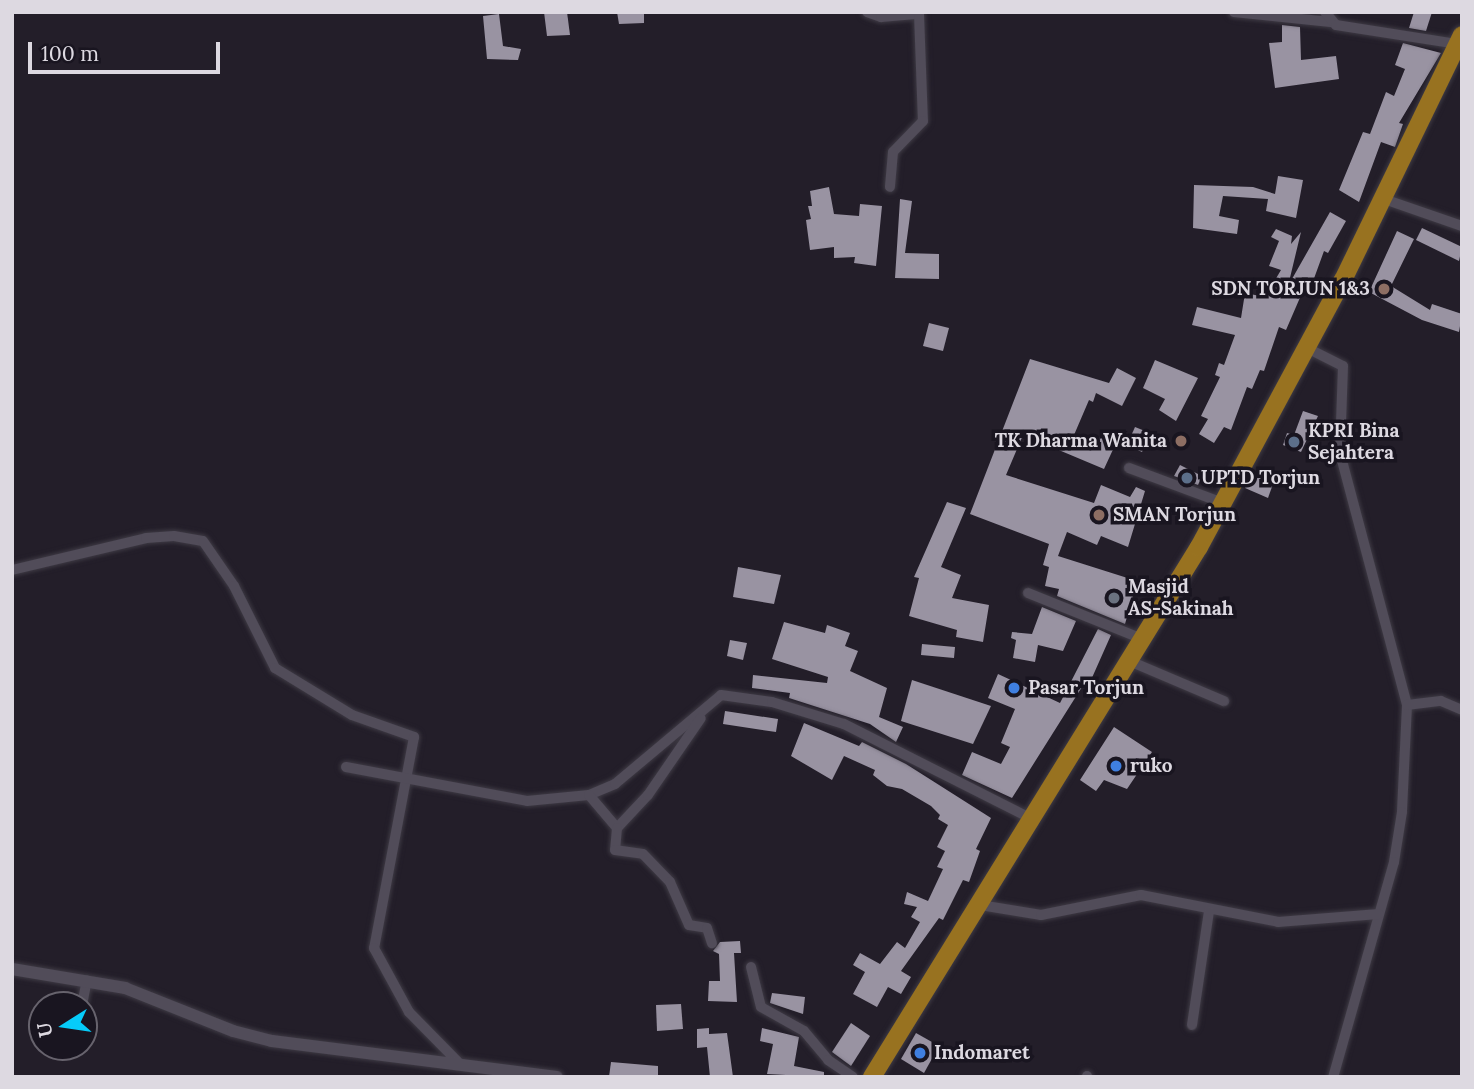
<!DOCTYPE html>
<html>
<head>
<meta charset="utf-8">
<style>
  body { margin:0 }
  #map { position:relative; width:1474px; height:1089px; overflow:hidden; background:#231e29; font-family:Lora,serif }
  div>[style] { position:absolute }
  .building>* { inset:0; background:#9993a2 }
  .roads { filter:drop-shadow(0 0 2px #3e3a44) drop-shadow(0 0 2px #3e3a44) }
  .minor>* { height:10px; margin:-5px; padding:0 5px; transform-origin:5px; border-radius:5px; background:#514c59 }
  .tertiary>* { height:12px; margin:-6px; padding:0 6px; transform-origin:6px; border-radius:6px; background:#514c59 }
  .trunk>* { height:18px; margin:-9px; padding:0 9px; transform-origin:9px; border-radius:9px; background:#987220 }
  .dots>* { width:19px; height:19px; translate:-50% -50%; box-sizing:border-box; border:4px solid #191520; border-radius:50% }
  span { translate:-50% -50%; white-space:nowrap; text-align:center; line-height:1.15; -webkit-text-stroke:7px #191520; paint-order:stroke }
  .poi-label { font-size:19px; color:#ddd9e1; font-weight:700 }
  .right { translate:-100% -50%; text-align:right }
  .left { translate:0 -50%; text-align:left }
  .frame { position:absolute; inset:0; border:14px solid #ddd9e1; pointer-events:none }
  .north { position:absolute; left:28px; top:991px; width:70px; height:70px; box-sizing:border-box; background:#191520; border:2px solid #67636d; border-radius:50%; rotate:258deg; font-size:19px; font-weight:700; line-height:28px; text-align:center; color:#ddd9e1 }
  .north::after { content:''; display:block; margin:auto; width:24px; height:32px; background:#06cbf9; clip-path:polygon(50% 0,100% 100%,50% 72%,0 100%) }
  .scale { position:absolute; left:28px; top:42px; width:192px; height:32px; box-sizing:border-box; border:4px solid #ddd9e1; border-top:0; padding-left:9px; font-size:21px; line-height:24px; white-space:nowrap; color:#ddd9e1; -webkit-text-stroke:5px #191520; paint-order:stroke }
</style>
</head>
<body>
<div id="map">
  <div class="building">
    <i style="clip-path:polygon(544px 12px,567px 12px,570px 35px,547px 36px)"></i>
    <i style="clip-path:polygon(617px 12px,644px 12px,644px 23px,619px 24px)"></i>
    <i style="clip-path:polygon(1414px 12px,1432px 12px,1426px 31px,1409px 28px)"></i>
    <i style="clip-path:polygon(499px 14px,503px 46px,521px 49px,518px 60px,487px 59px,483px 16px)"></i>
    <i style="clip-path:polygon(1282px 25px,1300px 27px,1301px 60px,1336px 56px,1339px 79px,1275px 88px,1269px 43px,1282px 42px)"></i>
    <i style="clip-path:polygon(1403px 43px,1441px 53px,1399px 123px,1403px 124px,1395px 147px,1381px 142px,1359px 202px,1339px 190px,1363px 132px,1370px 134px,1386px 92px,1394px 96px,1405px 69px,1395px 65px)"></i>
    <i style="clip-path:polygon(1278px 176px,1303px 180px,1296px 218px,1266px 211px,1268px 199px,1223px 196px,1219px 216px,1239px 220px,1237px 234px,1193px 228px,1194px 185px,1253px 187px,1275px 194px)"></i>
    <i style="clip-path:polygon(829px 187px,834px 214px,859px 216px,860px 204px,882px 206px,876px 266px,854px 263px,855px 257px,834px 258px,834px 247px,810px 250px,806px 220px,811px 219px,808px 206px,812px 206px,810px 191px)"></i>
    <i style="clip-path:polygon(900px 199px,912px 201px,905px 253px,939px 254px,939px 279px,895px 278px)"></i>
    <i style="clip-path:polygon(1330px 212px,1346px 221px,1328px 253px,1324px 251px,1308px 295px,1302px 293px,1286px 330px,1279px 327px,1264px 371px,1260px 370px,1252px 389px,1247px 387px,1231px 430px,1224px 427px,1214px 443px,1199px 434px,1208px 419px,1201px 416px,1220px 377px,1215px 375px,1219px 363px,1224px 365px,1235px 335px,1192px 325px,1197px 307px,1241px 318px,1245px 293px,1265px 297px,1281px 270px,1269px 266px,1279px 241px,1271px 237px,1276px 229px,1292px 236px,1291px 244px,1301px 232px,1288px 286px)"></i>
    <i style="clip-path:polygon(1422px 228px,1462px 247px,1459px 261px,1416px 240px)"></i>
    <i style="clip-path:polygon(1397px 231px,1414px 239px,1391px 286px,1430px 310px,1432px 304px,1462px 314px,1459px 332px,1422px 320px,1369px 292px)"></i>
    <i style="clip-path:polygon(929px 323px,949px 328px,943px 351px,923px 346px)"></i>
    <i style="clip-path:polygon(1030px 359px,1109px 383px,1117px 368px,1136px 378px,1122px 406px,1096px 393px,1093px 402px,1089px 400px,1074px 435px,1096px 445px,1101px 435px,1116px 443px,1104px 469px,1023px 435px,1006px 475px,1094px 503px,1101px 485px,1130px 497px,1136px 487px,1145px 491px,1128px 547px,1101px 536px,1097px 545px,1067px 532px,1058px 556px,1137px 581px,1125px 624px,1057px 596px,1059px 589px,1045px 586px,1049px 567px,1043px 565px,1049px 544px,970px 514px)"></i>
    <i style="clip-path:polygon(1155px 360px,1198px 378px,1176px 421px,1159px 410px,1165px 399px,1143px 388px)"></i>
    <i style="clip-path:polygon(1303px 411px,1318px 416px,1301px 452px,1283px 445px,1287px 433px,1294px 435px)"></i>
    <i style="clip-path:polygon(1135px 427px,1150px 433px,1142px 452px,1127px 445px)"></i>
    <i style="clip-path:polygon(1180px 465px,1202px 476px,1198px 485px,1174px 476px)"></i>
    <i style="clip-path:polygon(1251px 474px,1273px 484px,1268px 498px,1245px 488px)"></i>
    <i style="clip-path:polygon(947px 502px,966px 508px,941px 567px,961px 575px,952px 598px,989px 605px,983px 642px,956px 637px,957px 630px,909px 616px,919px 578px,914px 577px)"></i>
    <i style="clip-path:polygon(738px 567px,781px 575px,774px 604px,733px 597px)"></i>
    <i style="clip-path:polygon(1042px 607px,1076px 621px,1063px 651px,1038px 645px,1035px 662px,1013px 658px,1016px 640px,1011px 638px,1012px 632px,1032px 634px)"></i>
    <i style="clip-path:polygon(784px 622px,825px 633px,827px 625px,850px 633px,845px 646px,858px 651px,850px 671px,887px 688px,879px 717px,903px 727px,896px 742px,870px 724px,789px 698px,790px 693px,752px 688px,753px 675px,827px 683px,828px 677px,772px 659px)"></i>
    <i style="clip-path:polygon(1098px 629px,1111px 635px,1091px 680px,1087px 679px,1012px 798px,962px 775px,972px 752px,1001px 764px,1010px 747px,1001px 743px,1015px 709px,988px 698px,998px 674px,1060px 703px)"></i>
    <i style="clip-path:polygon(730px 640px,747px 643px,743px 660px,727px 656px)"></i>
    <i style="clip-path:polygon(922px 644px,955px 647px,954px 658px,921px 655px)"></i>
    <i style="clip-path:polygon(912px 680px,991px 706px,973px 744px,901px 721px)"></i>
    <i style="clip-path:polygon(725px 711px,778px 719px,776px 732px,723px 724px)"></i>
    <i style="clip-path:polygon(804px 723px,859px 746px,862px 742px,906px 764px,991px 818px,976px 849px,980px 851px,969px 882px,963px 880px,943px 920px,939px 918px,901px 971px,911px 977px,901px 994px,888px 987px,877px 1007px,853px 994px,865px 972px,853px 965px,860px 953px,880px 964px,897px 942px,905px 948px,920px 922px,911px 917px,917px 907px,904px 904px,907px 892px,928px 901px,943px 869px,937px 867px,945px 851px,937px 847px,948px 825px,938px 819px,940px 815px,931px 806px,902px 789px,887px 786px,873px 775px,875px 770px,844px 756px,832px 780px,791px 756px)"></i>
    <i style="clip-path:polygon(1114px 727px,1152px 752px,1127px 789px,1104px 780px,1096px 791px,1080px 780px)"></i>
    <i style="clip-path:polygon(740px 941px,741px 953px,734px 953px,737px 1002px,708px 1001px,709px 981px,720px 981px,719px 954px,713px 951px,720px 942px)"></i>
    <i style="clip-path:polygon(772px 993px,805px 997px,803px 1014px,770px 1003px)"></i>
    <i style="clip-path:polygon(681px 1004px,683px 1029px,657px 1031px,656px 1005px)"></i>
    <i style="clip-path:polygon(851px 1023px,870px 1036px,851px 1066px,832px 1052px)"></i>
    <i style="clip-path:polygon(709px 1028px,709px 1034px,727px 1033px,733px 1077px,710px 1077px,707px 1047px,697px 1048px,697px 1029px)"></i>
    <i style="clip-path:polygon(762px 1028px,799px 1037px,794px 1066px,824px 1072px,824px 1077px,767px 1074px,773px 1044px,760px 1041px)"></i>
    <i style="clip-path:polygon(916px 1033px,939px 1046px,924px 1073px,901px 1059px)"></i>
    <i style="clip-path:polygon(611px 1062px,658px 1066px,658px 1077px,609px 1077px)"></i>
  </div>
  <div class="roads">
    <div class="minor">
      <i style="left:867px;top:12px;width:15px;rotate:20deg"></i>
      <i style="left:881px;top:17px;width:38px;rotate:-5deg"></i>
      <i style="left:919px;top:14px;width:107px;rotate:87.9deg"></i>
      <i style="left:923px;top:121px;width:43px;rotate:134.1deg"></i>
      <i style="left:893px;top:152px;width:35px;rotate:95deg"></i>
      <i style="left:1234px;top:12px;width:97px;rotate:5.9deg"></i>
      <i style="left:1325px;top:12px;width:17px;rotate:50deg"></i>
      <i style="left:1336px;top:25px;width:122px;rotate:8.9deg"></i>
      <i style="left:1381px;top:198px;width:86px;rotate:19.1deg"></i>
      <i style="left:1307px;top:348px;width:40px;rotate:26.6deg"></i>
      <i style="left:1343px;top:366px;width:87px;rotate:92deg"></i>
      <i style="left:1340px;top:453px;width:261px;rotate:75.1deg"></i>
      <i style="left:1407px;top:705px;width:107px;rotate:92.7deg"></i>
      <i style="left:1402px;top:812px;width:51px;rotate:99.1deg"></i>
      <i style="left:1394px;top:862px;width:223px;rotate:105.8deg"></i>
      <i style="left:1129px;top:468px;width:100px;rotate:20.4deg"></i>
      <i style="left:12px;top:570px;width:138px;rotate:-13.4deg"></i>
      <i style="left:146px;top:538px;width:28px;rotate:-4deg"></i>
      <i style="left:174px;top:536px;width:29px;rotate:10deg"></i>
      <i style="left:203px;top:541px;width:55px;rotate:55.4deg"></i>
      <i style="left:234px;top:586px;width:92px;rotate:63.4deg"></i>
      <i style="left:275px;top:668px;width:90px;rotate:31.4deg"></i>
      <i style="left:352px;top:715px;width:66px;rotate:19.5deg"></i>
      <i style="left:414px;top:737px;width:215px;rotate:100.7deg"></i>
      <i style="left:374px;top:948px;width:73px;rotate:61.3deg"></i>
      <i style="left:409px;top:1012px;width:69px;rotate:45.6deg"></i>
      <i style="left:1028px;top:593px;width:126px;rotate:21.9deg"></i>
      <i style="left:1132px;top:662px;width:100px;rotate:23deg"></i>
      <i style="left:1407px;top:705px;width:34px;rotate:-7deg"></i>
      <i style="left:1441px;top:701px;width:23px;rotate:23deg"></i>
      <i style="left:346px;top:767px;width:184px;rotate:10.6deg"></i>
      <i style="left:527px;top:801px;width:62px;rotate:-5.5deg"></i>
      <i style="left:589px;top:795px;width:28px;rotate:-23deg"></i>
      <i style="left:615px;top:784px;width:138px;rotate:-40deg"></i>
      <i style="left:721px;top:695px;width:51px;rotate:7.8deg"></i>
      <i style="left:772px;top:702px;width:75px;rotate:17deg"></i>
      <i style="left:844px;top:724px;width:211px;rotate:26.8deg"></i>
      <i style="left:589px;top:795px;width:43px;rotate:49.7deg"></i>
      <i style="left:617px;top:828px;width:45px;rotate:-46.8deg"></i>
      <i style="left:648px;top:795px;width:93px;rotate:-55.5deg"></i>
      <i style="left:617px;top:828px;width:22px;rotate:95deg"></i>
      <i style="left:615px;top:850px;width:28px;rotate:8deg"></i>
      <i style="left:643px;top:854px;width:39px;rotate:46deg"></i>
      <i style="left:670px;top:882px;width:47px;rotate:66.2deg"></i>
      <i style="left:689px;top:925px;width:18px;rotate:9deg"></i>
      <i style="left:707px;top:928px;width:16px;rotate:72deg"></i>
      <i style="left:980px;top:905px;width:62px;rotate:9.3deg"></i>
      <i style="left:1041px;top:915px;width:102px;rotate:-11.3deg"></i>
      <i style="left:1141px;top:895px;width:140px;rotate:11.1deg"></i>
      <i style="left:1278px;top:922px;width:101px;rotate:-4.5deg"></i>
      <i style="left:751px;top:967px;width:41px;rotate:76deg"></i>
      <i style="left:761px;top:1007px;width:49px;rotate:29.2deg"></i>
      <i style="left:804px;top:1031px;width:38px;rotate:50deg"></i>
      <i style="left:828px;top:1060px;width:30px;rotate:34deg"></i>
      <i style="left:82px;top:1005px;width:25px;rotate:-79deg"></i>
      <i style="left:1192px;top:1025px;width:115px;rotate:-81.5deg"></i>
      <i style="left:1087px;top:1077px;width:1px;rotate:-90deg"></i>
    </div>
    <div class="tertiary">
      <i style="left:12px;top:969px;width:115px;rotate:9.5deg"></i>
      <i style="left:125px;top:988px;width:116px;rotate:21.7deg"></i>
      <i style="left:233px;top:1031px;width:40px;rotate:14.4deg"></i>
      <i style="left:272px;top:1041px;width:287px;rotate:7.2deg"></i>
    </div>
    <div class="trunk">
      <i style="left:872px;top:1077px;width:623px;rotate:-58.33deg"></i>
      <i style="left:1199px;top:547px;width:303px;rotate:-61.7deg"></i>
      <i style="left:1343px;top:280px;width:272px;rotate:-64.1deg"></i>
    </div>
  </div>
  <div class="dots">
    <i style="left:1384px;top:289px;background:#8d6e63"></i>
    <i style="left:1181px;top:441px;background:#8d6e63"></i>
    <i style="left:1294px;top:442px;background:#5c6f8a"></i>
    <i style="left:1187px;top:478px;background:#5c6f8a"></i>
    <i style="left:1099px;top:515px;background:#8d6e63"></i>
    <i style="left:1114px;top:598px;background:#6b7280"></i>
    <i style="left:1014px;top:688px;background:#3f7fe0"></i>
    <i style="left:1116px;top:766px;background:#3f7fe0"></i>
    <i style="left:920px;top:1053px;background:#3f7fe0"></i>
  </div>
  <div class="poi-label">
    <span class="right" style="left:1370px;top:289px">SDN TORJUN 1&amp;3</span>
    <span class="left" style="left:1308px;top:442px">KPRI Bina<br>Sejahtera</span>
    <span class="right" style="left:1167px;top:441px">TK Dharma Wanita</span>
    <span class="left" style="left:1201px;top:478px">UPTD Torjun</span>
    <span class="left" style="left:1113px;top:515px">SMAN Torjun</span>
    <span class="left" style="left:1128px;top:598px">Masjid<br>AS-Sakinah</span>
    <span class="left" style="left:1028px;top:688px">Pasar Torjun</span>
    <span class="left" style="left:1130px;top:766px">ruko</span>
    <span class="left" style="left:934px;top:1053px">Indomaret</span>
  </div>
  <div class="frame"></div>
  <div class="north">U</div>
  <div class="scale">100 m</div>
</div>
</body>
</html>
